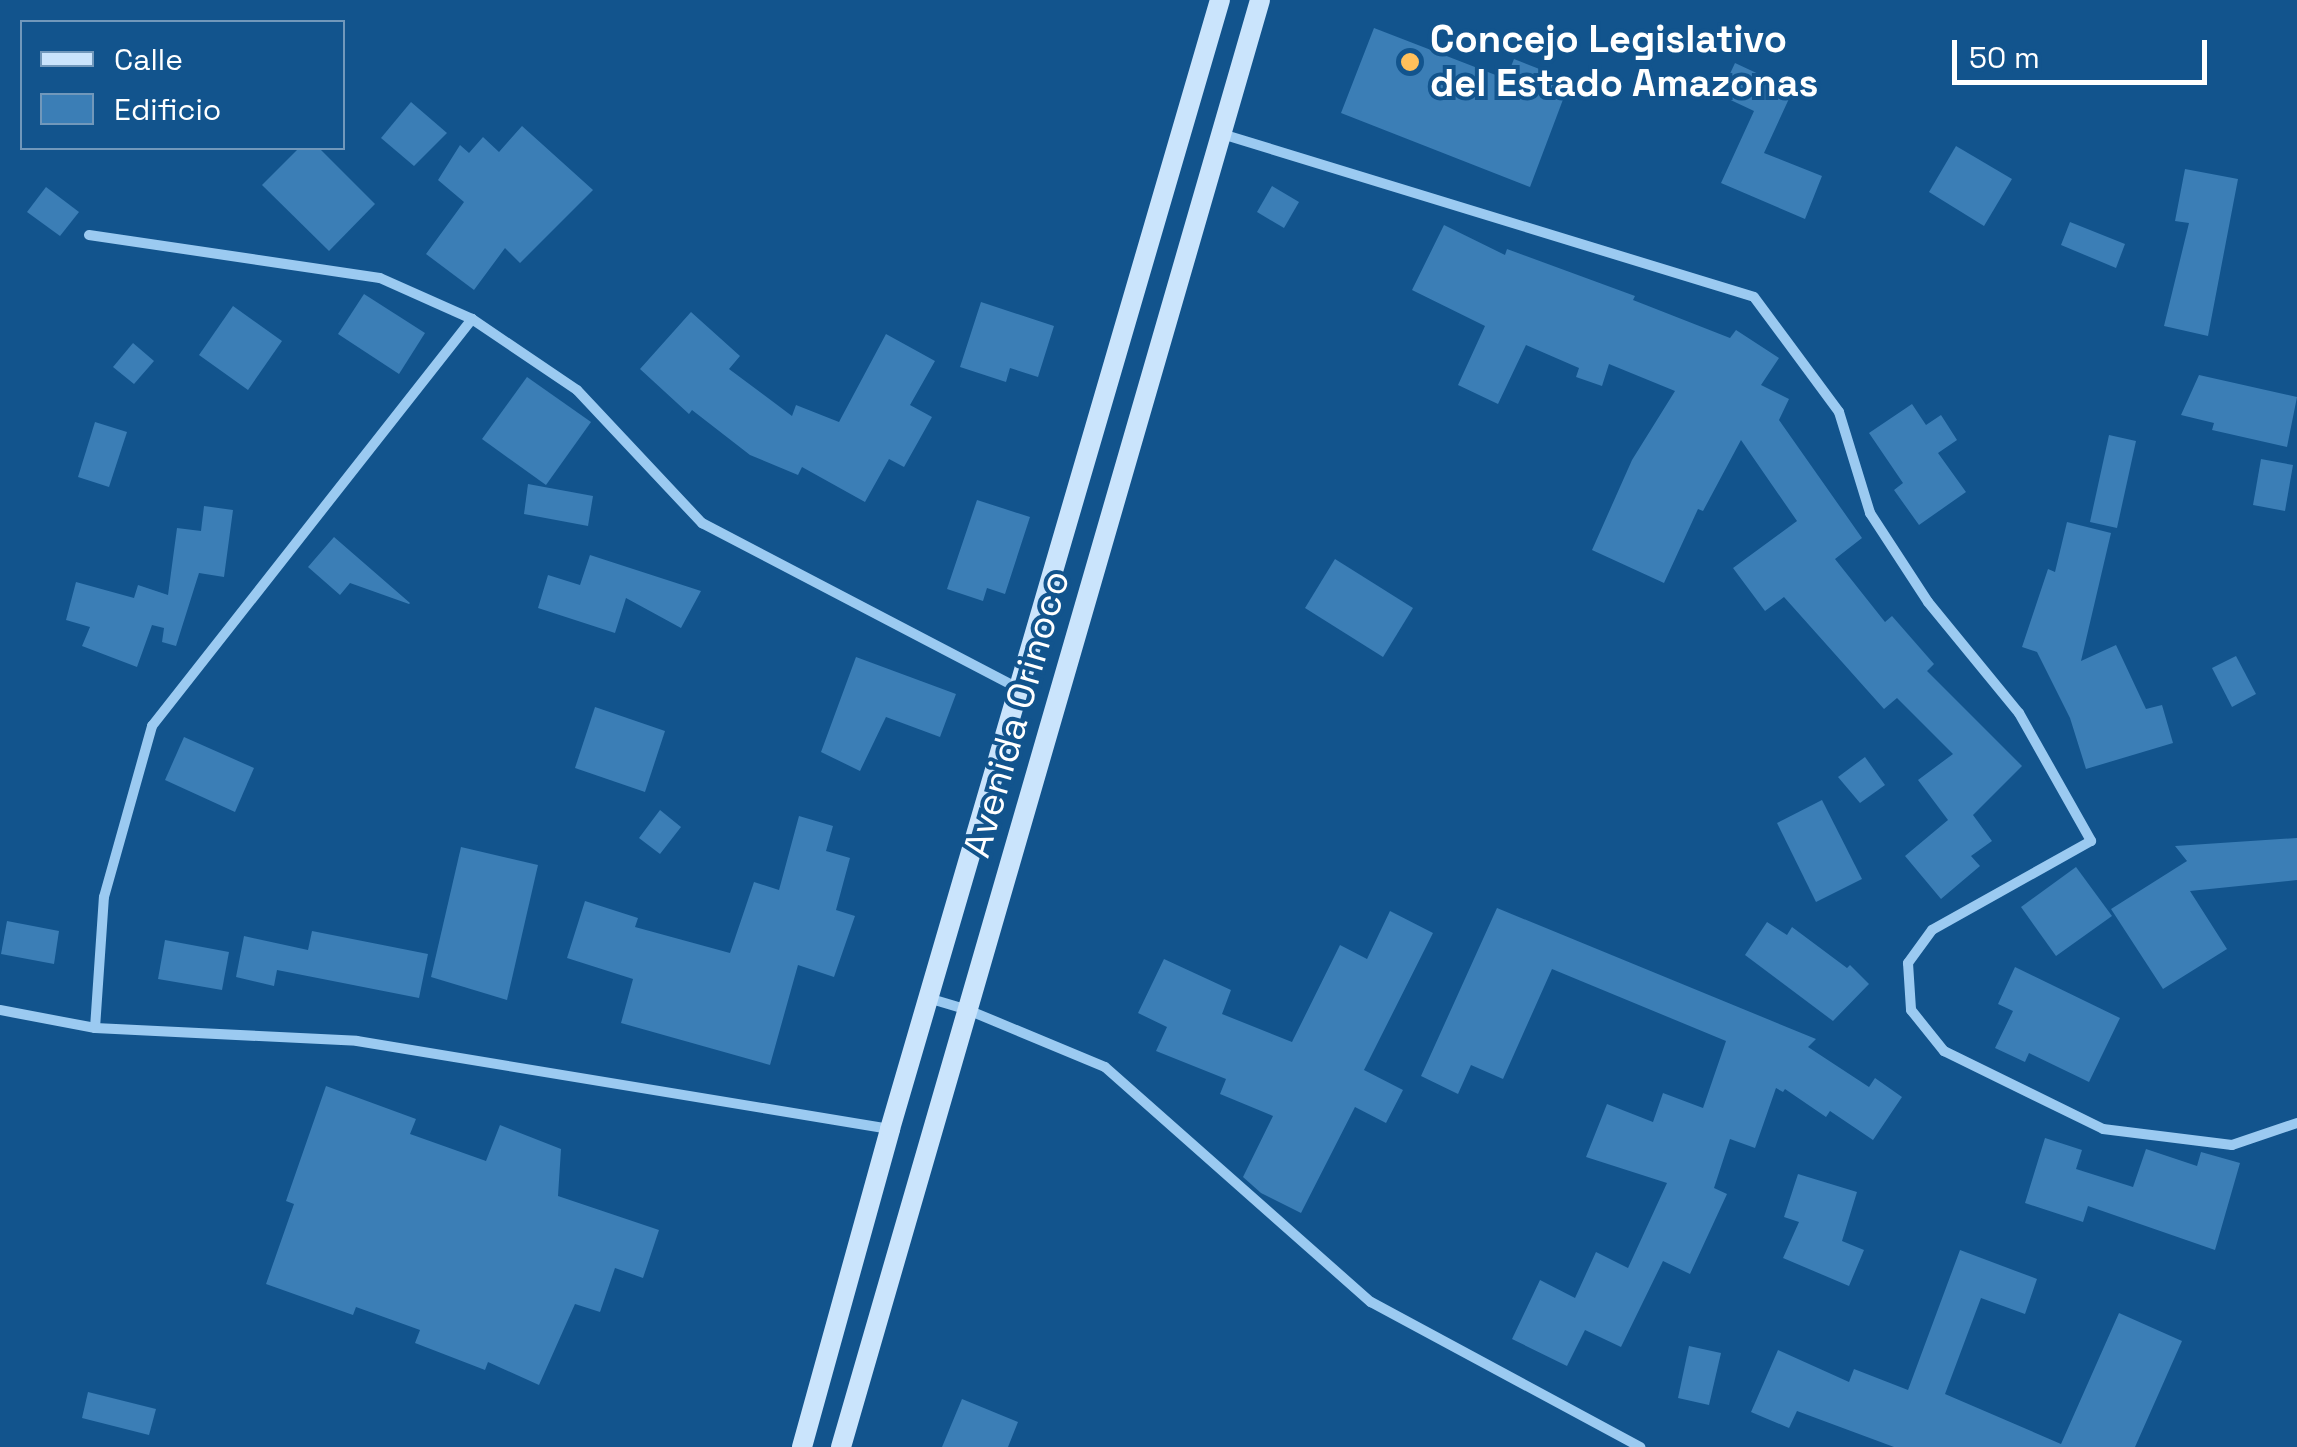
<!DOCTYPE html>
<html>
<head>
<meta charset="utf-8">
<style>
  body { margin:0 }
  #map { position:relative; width:2297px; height:1447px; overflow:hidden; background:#12548d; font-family:"Space Grotesk",sans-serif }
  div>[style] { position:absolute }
  .building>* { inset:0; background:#3b7eb6 }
  .street>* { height:10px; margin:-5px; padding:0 5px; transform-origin:5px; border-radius:5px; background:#9bcaf1 }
  .secondary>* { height:20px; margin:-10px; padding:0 10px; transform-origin:10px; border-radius:10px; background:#cae4fc }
  .dots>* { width:28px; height:28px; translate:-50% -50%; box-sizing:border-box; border:5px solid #12548d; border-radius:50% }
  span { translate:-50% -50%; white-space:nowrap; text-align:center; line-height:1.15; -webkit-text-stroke:8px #12548d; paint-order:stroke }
  .poi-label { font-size:38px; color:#fff; font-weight:700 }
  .left { translate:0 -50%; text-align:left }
  .street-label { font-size:38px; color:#fff }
  .legend { position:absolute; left:20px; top:20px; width:325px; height:130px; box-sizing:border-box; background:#12548d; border:2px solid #7198bb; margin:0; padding:12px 18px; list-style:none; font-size:30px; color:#fff }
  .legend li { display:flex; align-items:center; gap:20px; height:50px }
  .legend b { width:50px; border:2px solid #7198bb }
  .scale { position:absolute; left:1952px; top:40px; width:255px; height:45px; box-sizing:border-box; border:5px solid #fff; border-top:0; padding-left:12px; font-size:30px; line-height:35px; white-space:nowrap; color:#fff; -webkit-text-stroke:8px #12548d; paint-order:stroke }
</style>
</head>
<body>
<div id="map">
  <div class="building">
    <i style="clip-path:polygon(1374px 28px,1506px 79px,1514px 59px,1570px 81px,1530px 187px,1341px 113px)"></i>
    <i style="clip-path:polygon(1735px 63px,1793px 90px,1764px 153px,1822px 176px,1805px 219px,1721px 183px,1754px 111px,1720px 95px)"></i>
    <i style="clip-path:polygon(411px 102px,447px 133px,414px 166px,381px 138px)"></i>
    <i style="clip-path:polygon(522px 126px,593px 190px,520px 263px,505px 248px,474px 290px,426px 254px,464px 202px,438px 180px,460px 145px,469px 153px,483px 137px,499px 152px)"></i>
    <i style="clip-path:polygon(1956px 146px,2012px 179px,1984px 226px,1929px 192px)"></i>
    <i style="clip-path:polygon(299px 148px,319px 148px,375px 204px,329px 251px,262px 185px)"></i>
    <i style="clip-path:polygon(2185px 169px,2238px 179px,2208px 336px,2164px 326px,2189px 223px,2175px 221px)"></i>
    <i style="clip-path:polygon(1272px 186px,1299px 202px,1284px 228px,1257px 212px)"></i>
    <i style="clip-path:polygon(46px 187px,79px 212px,60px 236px,27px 212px)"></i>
    <i style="clip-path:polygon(2070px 222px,2125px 244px,2116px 268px,2061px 245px)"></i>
    <i style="clip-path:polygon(1444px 225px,1505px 255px,1507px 249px,1635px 296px,1633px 300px,1730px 338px,1736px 330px,1779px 358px,1761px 385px,1789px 399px,1779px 420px,1862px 538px,1835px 559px,1885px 622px,1892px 616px,1934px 664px,1927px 671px,2022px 766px,1973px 815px,1992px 841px,1971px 856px,1980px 866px,1941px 899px,1905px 856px,1948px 820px,1918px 780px,1953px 754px,1897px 698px,1884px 709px,1784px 597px,1765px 611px,1733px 568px,1797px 521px,1741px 440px,1703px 511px,1698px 509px,1664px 583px,1592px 550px,1632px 460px,1675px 391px,1609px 364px,1602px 386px,1576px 377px,1579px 368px,1526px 345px,1498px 404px,1458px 385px,1485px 326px,1412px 290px)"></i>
    <i style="clip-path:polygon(364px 294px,425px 333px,399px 374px,338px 334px)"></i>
    <i style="clip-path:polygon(981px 302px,1054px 326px,1038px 377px,1010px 368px,1006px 382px,960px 367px)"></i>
    <i style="clip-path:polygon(233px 306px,282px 341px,248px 390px,199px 355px)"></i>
    <i style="clip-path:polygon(691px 312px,740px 356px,729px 369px,792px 416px,796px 405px,839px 422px,886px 334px,935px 361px,910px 405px,932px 417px,904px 467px,889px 459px,865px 502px,802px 467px,798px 475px,750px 455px,692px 410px,689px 414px,640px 369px)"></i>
    <i style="clip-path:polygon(133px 343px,154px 361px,134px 384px,113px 367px)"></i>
    <i style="clip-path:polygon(2199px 375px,2297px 397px,2287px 447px,2212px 430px,2214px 423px,2181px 415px)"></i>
    <i style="clip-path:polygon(527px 377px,591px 422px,546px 485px,482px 439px)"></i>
    <i style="clip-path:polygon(1912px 404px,1926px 425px,1941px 415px,1957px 440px,1938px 453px,1966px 492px,1919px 525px,1894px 490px,1903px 483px,1869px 433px)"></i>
    <i style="clip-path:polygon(95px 422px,127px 432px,109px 487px,78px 477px)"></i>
    <i style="clip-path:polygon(2109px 435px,2136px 441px,2117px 528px,2090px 522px)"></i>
    <i style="clip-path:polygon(2261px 459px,2293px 465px,2285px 511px,2253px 505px)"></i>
    <i style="clip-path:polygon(528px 484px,593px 496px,588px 526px,524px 514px)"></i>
    <i style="clip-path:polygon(977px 500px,1030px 517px,1005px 594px,987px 588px,983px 601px,947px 589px)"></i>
    <i style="clip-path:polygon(204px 506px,233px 510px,224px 577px,199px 573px,176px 646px,162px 642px,164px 628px,152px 625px,137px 667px,82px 646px,90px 627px,66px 620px,76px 582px,134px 598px,138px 585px,168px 595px,177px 528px,201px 531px)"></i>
    <i style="clip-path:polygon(2067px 522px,2111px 533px,2081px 661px,2116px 645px,2146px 709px,2162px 705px,2173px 743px,2086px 769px,2070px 718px,2037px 652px,2022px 647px,2048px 569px,2055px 572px)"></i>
    <i style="clip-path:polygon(334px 537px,410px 603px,409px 604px,350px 583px,340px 595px,308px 567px)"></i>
    <i style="clip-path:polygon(590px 555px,701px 591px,681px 628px,626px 598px,615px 633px,538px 608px,548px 575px,580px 585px)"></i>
    <i style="clip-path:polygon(1335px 559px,1413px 608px,1383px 657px,1305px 608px)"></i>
    <i style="clip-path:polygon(2236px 656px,2256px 694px,2232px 707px,2212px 668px)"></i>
    <i style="clip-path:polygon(856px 657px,956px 694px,940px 737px,886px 717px,860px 771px,821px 752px)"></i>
    <i style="clip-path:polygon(595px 707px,665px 731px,645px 792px,575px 768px)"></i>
    <i style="clip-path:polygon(184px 737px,254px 768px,235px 812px,165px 780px)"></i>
    <i style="clip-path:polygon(1865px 757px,1885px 785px,1860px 803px,1838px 777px)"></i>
    <i style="clip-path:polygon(1822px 800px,1862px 879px,1816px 902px,1777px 823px)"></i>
    <i style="clip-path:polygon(660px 810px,681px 827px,660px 854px,639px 838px)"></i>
    <i style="clip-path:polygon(799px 816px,833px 826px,826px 851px,850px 858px,836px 910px,855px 916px,834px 977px,798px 965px,770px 1065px,621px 1023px,633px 979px,567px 958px,585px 901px,638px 918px,635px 927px,730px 953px,754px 882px,779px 890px)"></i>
    <i style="clip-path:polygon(2297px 838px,2297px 880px,2190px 891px,2227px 949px,2163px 989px,2111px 909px,2187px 861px,2175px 846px)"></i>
    <i style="clip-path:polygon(461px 847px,538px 865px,507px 1000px,431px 977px)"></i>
    <i style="clip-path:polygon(2076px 867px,2112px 916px,2056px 956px,2021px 907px)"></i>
    <i style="clip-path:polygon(1497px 908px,1816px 1039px,1808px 1047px,1869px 1087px,1875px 1078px,1902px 1097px,1873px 1140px,1830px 1111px,1826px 1117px,1785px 1089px,1783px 1092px,1776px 1088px,1755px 1148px,1730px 1139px,1714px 1188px,1727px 1194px,1690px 1274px,1663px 1261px,1621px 1347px,1585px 1330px,1567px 1366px,1512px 1339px,1540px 1280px,1575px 1298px,1596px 1252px,1628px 1268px,1667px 1183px,1586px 1157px,1607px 1104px,1653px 1122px,1663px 1093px,1703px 1108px,1726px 1041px,1552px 969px,1503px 1079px,1471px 1065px,1458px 1094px,1421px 1076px)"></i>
    <i style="clip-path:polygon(1390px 911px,1433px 933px,1364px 1070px,1403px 1090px,1386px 1123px,1355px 1107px,1301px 1213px,1261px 1193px,1243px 1177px,1273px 1116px,1220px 1094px,1226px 1079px,1156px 1051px,1167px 1027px,1138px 1013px,1164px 959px,1231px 990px,1222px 1014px,1292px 1042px,1340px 945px,1367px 959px)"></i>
    <i style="clip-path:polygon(7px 921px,59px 931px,54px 964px,1px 954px)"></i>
    <i style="clip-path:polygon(1767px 922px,1787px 935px,1792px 927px,1847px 968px,1850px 965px,1869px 984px,1833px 1021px,1745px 955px)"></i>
    <i style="clip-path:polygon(312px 931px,428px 954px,419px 998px,277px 970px,274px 986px,236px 977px,244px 936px,308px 950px)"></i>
    <i style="clip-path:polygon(165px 940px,229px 952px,222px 990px,158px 979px)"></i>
    <i style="clip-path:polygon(2015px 967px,2120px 1018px,2089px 1082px,2029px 1053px,2025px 1062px,1995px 1048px,2013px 1011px,1998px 1004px)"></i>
    <i style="clip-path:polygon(326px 1086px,416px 1119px,410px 1134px,486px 1161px,500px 1125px,561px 1149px,558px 1196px,659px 1230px,643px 1278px,615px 1268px,600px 1312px,575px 1304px,539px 1385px,488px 1362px,485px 1370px,415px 1343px,420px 1330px,356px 1307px,353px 1315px,266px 1284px,294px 1204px,286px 1201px)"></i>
    <i style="clip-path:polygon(2045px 1138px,2082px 1150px,2076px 1169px,2133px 1187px,2146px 1149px,2197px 1166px,2201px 1152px,2240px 1163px,2215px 1250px,2088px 1206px,2083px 1222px,2025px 1203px)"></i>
    <i style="clip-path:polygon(1798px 1174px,1857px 1192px,1842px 1241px,1864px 1250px,1849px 1286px,1783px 1258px,1799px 1222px,1784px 1217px)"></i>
    <i style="clip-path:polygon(1960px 1250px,2037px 1279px,2025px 1314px,1981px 1298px,1945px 1394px,2061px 1444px,2119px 1313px,2182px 1341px,2135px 1447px,1894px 1447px,1797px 1411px,1789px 1428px,1751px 1412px,1778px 1350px,1849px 1382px,1854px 1369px,1908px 1390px)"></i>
    <i style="clip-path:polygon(1689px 1346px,1721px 1353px,1709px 1405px,1678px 1398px)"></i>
    <i style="clip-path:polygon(88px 1392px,156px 1409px,149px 1435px,82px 1418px)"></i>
    <i style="clip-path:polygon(962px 1399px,1018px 1422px,1008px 1447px,942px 1447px)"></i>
  </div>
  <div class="street">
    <i style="left:1222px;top:134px;width:556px;rotate:17.03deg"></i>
    <i style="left:1754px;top:297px;width:143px;rotate:53.5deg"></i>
    <i style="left:1839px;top:412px;width:106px;rotate:72.9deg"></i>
    <i style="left:1870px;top:513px;width:106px;rotate:56.9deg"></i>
    <i style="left:1928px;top:602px;width:144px;rotate:50.7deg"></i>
    <i style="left:2019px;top:713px;width:147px;rotate:60.6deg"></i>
    <i style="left:2091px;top:841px;width:182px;rotate:150.8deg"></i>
    <i style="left:1932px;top:930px;width:41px;rotate:126deg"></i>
    <i style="left:1908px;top:963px;width:47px;rotate:86.3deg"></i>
    <i style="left:1911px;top:1010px;width:53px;rotate:51.2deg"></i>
    <i style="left:1944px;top:1051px;width:177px;rotate:26.1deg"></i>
    <i style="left:2103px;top:1129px;width:130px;rotate:7.1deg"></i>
    <i style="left:2232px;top:1145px;width:69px;rotate:-18.7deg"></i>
    <i style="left:89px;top:235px;width:294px;rotate:8.4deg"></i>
    <i style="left:380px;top:278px;width:101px;rotate:24deg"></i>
    <i style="left:472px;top:319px;width:127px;rotate:34.1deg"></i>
    <i style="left:577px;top:390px;width:183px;rotate:46.8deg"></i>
    <i style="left:702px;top:523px;width:360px;rotate:27.6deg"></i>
    <i style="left:928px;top:998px;width:42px;rotate:16.7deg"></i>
    <i style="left:968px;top:1010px;width:148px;rotate:22.6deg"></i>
    <i style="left:1105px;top:1067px;width:355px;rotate:41.5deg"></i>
    <i style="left:1371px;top:1302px;width:306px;rotate:28.3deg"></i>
    <i style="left:0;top:1010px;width:97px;rotate:10.7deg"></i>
    <i style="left:95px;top:1028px;width:262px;rotate:2.8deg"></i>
    <i style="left:357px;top:1041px;width:540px;rotate:9.38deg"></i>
    <i style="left:95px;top:1028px;width:131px;rotate:-86.1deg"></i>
    <i style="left:104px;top:897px;width:178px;rotate:-74.3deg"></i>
    <i style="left:152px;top:726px;width:518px;rotate:-51.82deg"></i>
  </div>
  <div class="secondary">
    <i style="left:802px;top:1447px;width:330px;rotate:-74.5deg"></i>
    <i style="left:890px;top:1129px;width:1176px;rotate:-73.71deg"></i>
    <i style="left:841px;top:1447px;width:1506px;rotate:-73.85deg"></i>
  </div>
  <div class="dots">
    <i style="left:1410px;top:62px;background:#ffc05b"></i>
  </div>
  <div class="poi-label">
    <span class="left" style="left:1430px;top:62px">Concejo Legislativo<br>del Estado Amazonas</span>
  </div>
  <div class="street-label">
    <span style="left:1017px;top:714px;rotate:-74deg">Avenida Orinoco</span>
  </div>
  <ul class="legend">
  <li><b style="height:12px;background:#cae4fc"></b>Calle</li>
  <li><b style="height:28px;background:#3b7eb6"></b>Edificio</li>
  </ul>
  <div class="scale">50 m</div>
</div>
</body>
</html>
